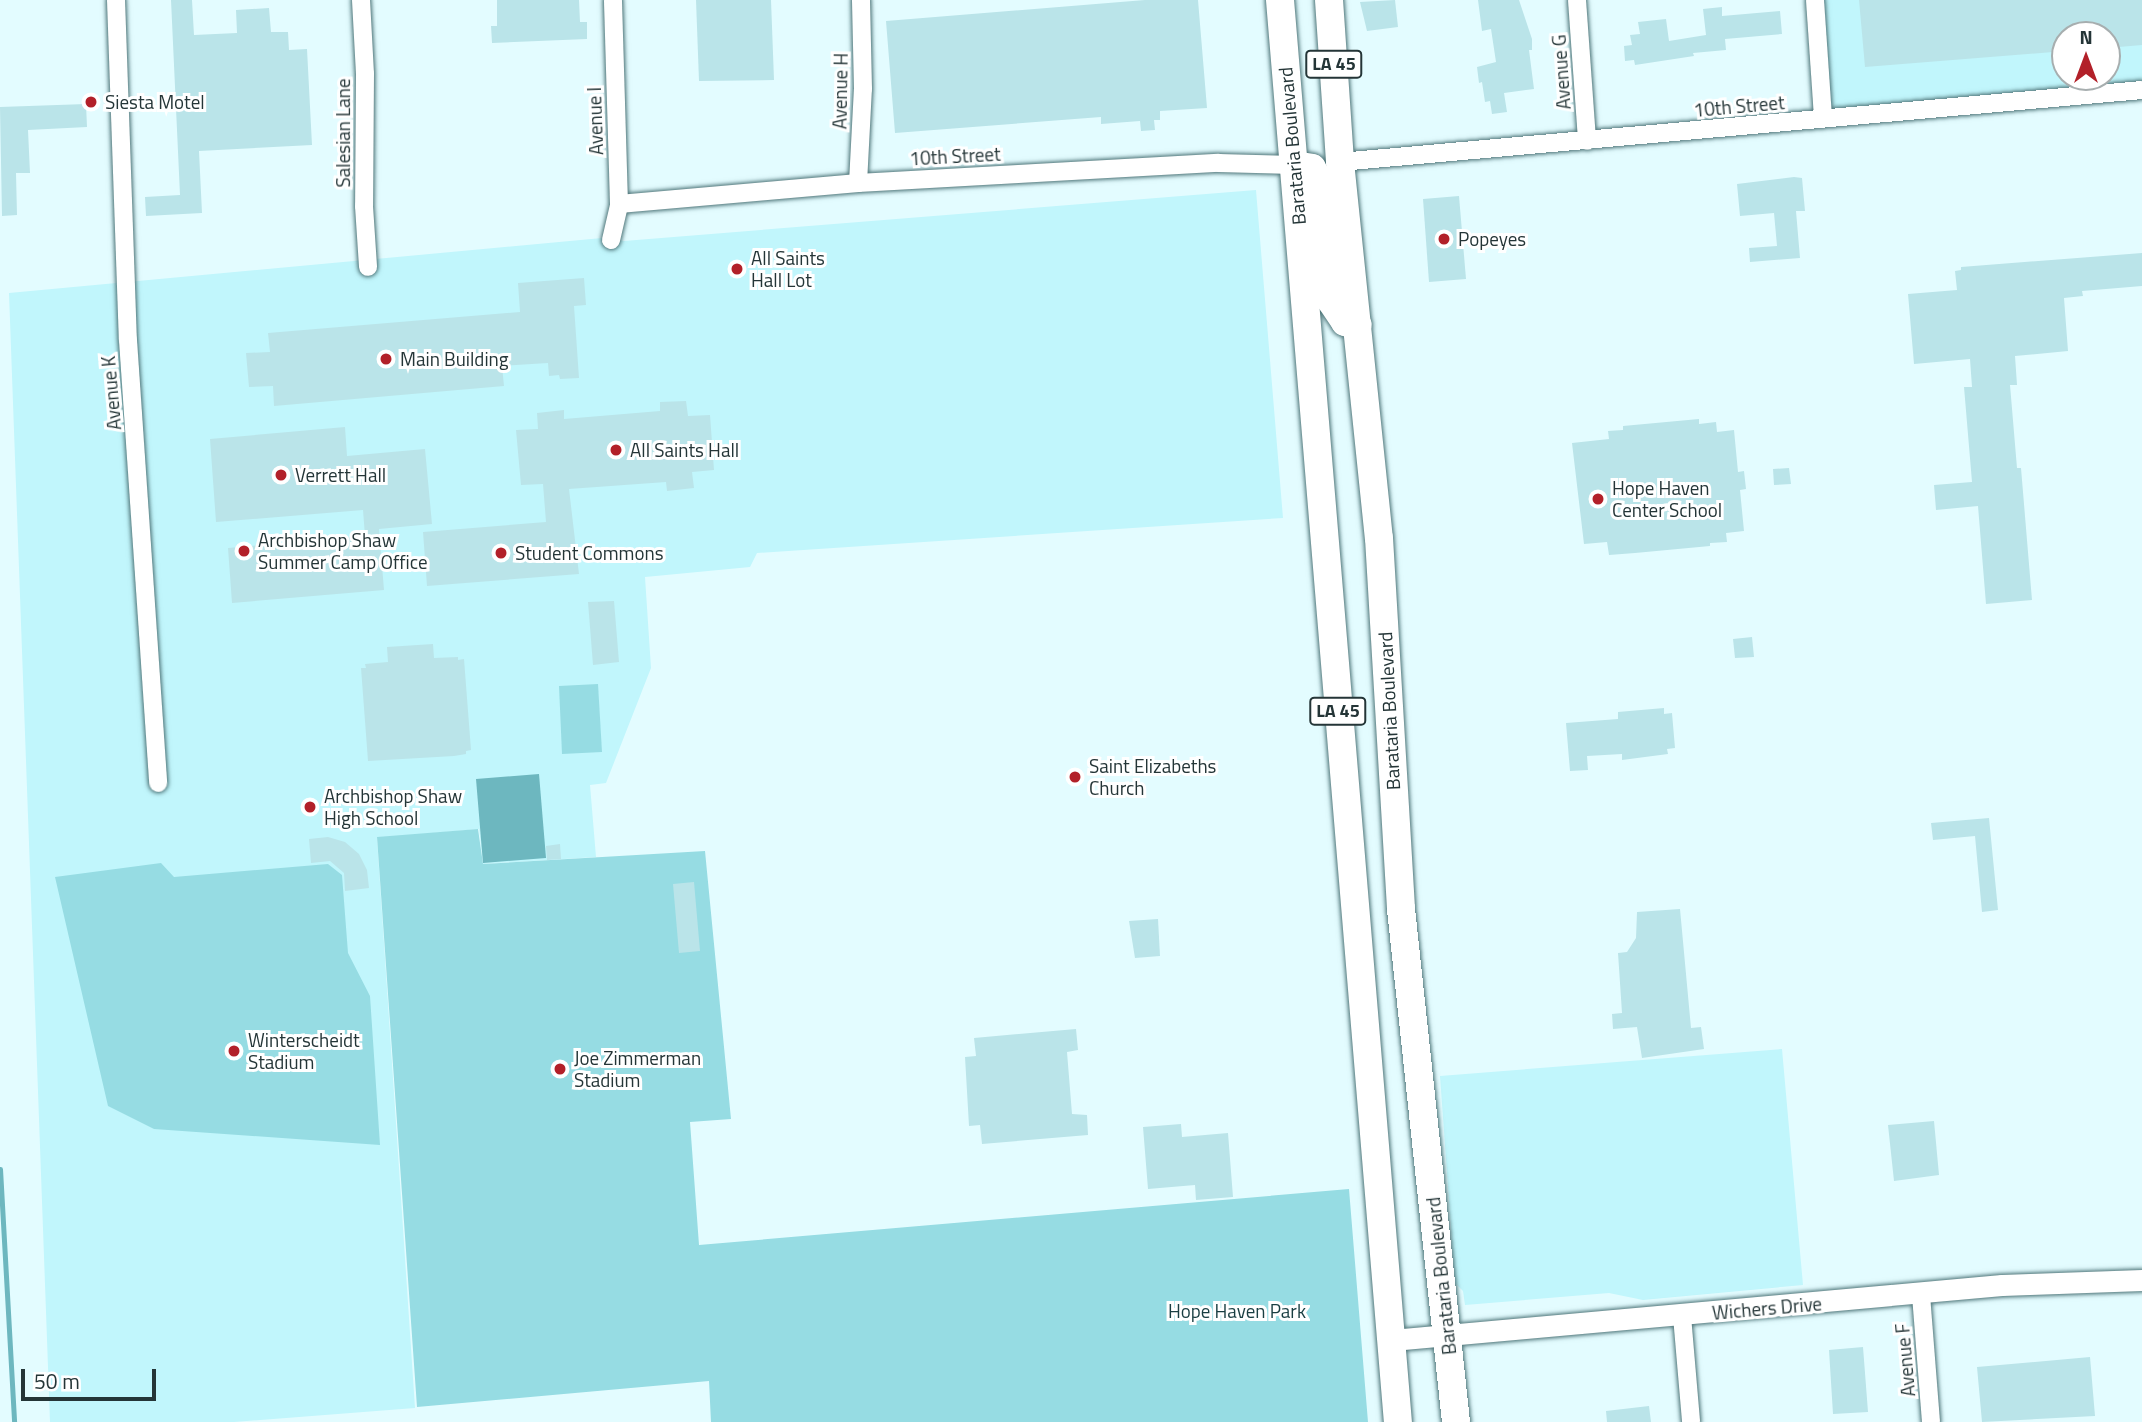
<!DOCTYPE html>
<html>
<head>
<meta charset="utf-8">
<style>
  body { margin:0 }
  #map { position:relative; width:2142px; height:1422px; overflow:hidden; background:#e3fcff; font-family:"Titillium Web",sans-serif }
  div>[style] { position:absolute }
  .built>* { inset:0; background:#c1f6fc }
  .green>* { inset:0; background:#96dce3 }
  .water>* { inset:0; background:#6db7bf }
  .stream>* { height:5px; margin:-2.5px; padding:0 2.5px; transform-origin:2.5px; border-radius:2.5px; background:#6db7bf }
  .building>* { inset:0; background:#bae4e9 }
  .roads { filter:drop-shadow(0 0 2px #50777b) drop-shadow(0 0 2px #50777b) }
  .minor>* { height:18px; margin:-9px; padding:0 9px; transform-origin:9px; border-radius:9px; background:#fff }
  .tertiary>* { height:21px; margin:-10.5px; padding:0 10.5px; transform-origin:10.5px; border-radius:10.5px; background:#fff }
  .primary>* { height:28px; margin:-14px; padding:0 14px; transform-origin:14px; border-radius:14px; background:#fff }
  .dots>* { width:19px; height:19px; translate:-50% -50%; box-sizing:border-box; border:4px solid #fff; border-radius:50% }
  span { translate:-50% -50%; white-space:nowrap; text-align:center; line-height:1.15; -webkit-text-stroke:6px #fff; paint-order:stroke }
  .shield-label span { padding:2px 5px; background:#fff; border:2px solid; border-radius:5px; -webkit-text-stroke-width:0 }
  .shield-label { font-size:18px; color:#243537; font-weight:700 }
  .street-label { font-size:19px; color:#243537 }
  .poi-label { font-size:19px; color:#243537 }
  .left { translate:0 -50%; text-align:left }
  .park-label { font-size:19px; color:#193e42 }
  .north { position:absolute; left:2051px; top:21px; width:70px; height:70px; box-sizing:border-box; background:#fff; border:2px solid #a7aeaf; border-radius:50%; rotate:0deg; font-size:19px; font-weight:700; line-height:28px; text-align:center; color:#243537 }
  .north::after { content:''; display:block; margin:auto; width:24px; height:32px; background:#b22029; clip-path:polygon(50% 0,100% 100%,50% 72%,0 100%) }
  .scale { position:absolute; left:21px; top:1369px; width:135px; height:32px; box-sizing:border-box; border:4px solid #243537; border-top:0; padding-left:9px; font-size:21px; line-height:24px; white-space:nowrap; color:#243537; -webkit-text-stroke:5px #fff; paint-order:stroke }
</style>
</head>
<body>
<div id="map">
  <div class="built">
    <i style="clip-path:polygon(evenodd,1823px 0,2142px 0,2142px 81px,1829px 109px,1823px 0,2065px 35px,2107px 35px,2107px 77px,2065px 77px,2065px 35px)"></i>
    <i style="clip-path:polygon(1256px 190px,1283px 518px,757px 553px,750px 567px,645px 577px,651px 668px,606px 783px,590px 785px,596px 857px,483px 864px,479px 829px,377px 838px,415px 1408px,234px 1422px,50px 1422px,9px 293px,602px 238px,624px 241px)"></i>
    <i style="clip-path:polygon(1782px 1049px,1803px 1285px,1643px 1300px,1609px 1293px,1465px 1305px,1463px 1291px,1455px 1283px,1440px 1076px)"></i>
  </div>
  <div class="green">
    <i style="clip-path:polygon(598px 684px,602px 752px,562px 754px,559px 686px)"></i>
    <i style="clip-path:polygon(478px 829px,483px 864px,705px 851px,731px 1119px,690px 1122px,699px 1245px,1349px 1189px,1368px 1422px,711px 1422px,709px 1381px,417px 1407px,377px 837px)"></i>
    <i style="clip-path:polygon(161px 863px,174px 877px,328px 864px,342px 875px,348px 953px,370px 996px,380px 1145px,154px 1129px,108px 1106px,55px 877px)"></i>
  </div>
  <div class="water">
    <i style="clip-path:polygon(539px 774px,546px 858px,483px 863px,476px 779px)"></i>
  </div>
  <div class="stream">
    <i style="left:0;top:1169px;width:253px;rotate:86.8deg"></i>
  </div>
  <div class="building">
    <i style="clip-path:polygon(171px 0,192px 0,194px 35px,237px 33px,236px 10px,269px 8px,271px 32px,288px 32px,289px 50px,307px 49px,312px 145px,199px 151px,202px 213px,146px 216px,145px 197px,180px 195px)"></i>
    <i style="clip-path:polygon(497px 0,579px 0,580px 22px,587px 22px,587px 39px,492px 43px,491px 26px,497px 26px)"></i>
    <i style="clip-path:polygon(696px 0,771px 0,774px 80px,699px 81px)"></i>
    <i style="clip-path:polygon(1145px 0,1198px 0,1207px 108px,1160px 111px,1160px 120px,1154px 120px,1155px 130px,1141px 131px,1140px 121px,1101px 124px,1101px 117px,895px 133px,886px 21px)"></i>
    <i style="clip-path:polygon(1395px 0,1398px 27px,1367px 31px,1360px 2px)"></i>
    <i style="clip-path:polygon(1478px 0,1519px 0,1532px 39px,1532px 50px,1529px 50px,1534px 89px,1504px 93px,1507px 112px,1492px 114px,1490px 101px,1485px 102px,1482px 82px,1479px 83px,1477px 67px,1496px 62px,1491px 29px,1482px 31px)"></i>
    <i style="clip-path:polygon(1859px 0,2142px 0,2142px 45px,2107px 48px,2107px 35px,2065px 35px,2065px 51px,1865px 67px)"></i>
    <i style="clip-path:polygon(1722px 7px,1722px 16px,1780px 11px,1782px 34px,1725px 39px,1726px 50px,1693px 53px,1694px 56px,1635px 65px,1634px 60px,1625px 61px,1624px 46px,1632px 45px,1630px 35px,1640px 34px,1638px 22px,1666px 19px,1669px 41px,1706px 35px,1703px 9px)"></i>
    <i style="clip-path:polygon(86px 104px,87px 127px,28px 130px,30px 173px,16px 173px,17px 215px,2px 216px,0 107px)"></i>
    <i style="clip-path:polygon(1794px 177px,1802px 178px,1805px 211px,1796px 211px,1800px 258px,1750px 262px,1749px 248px,1777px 246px,1774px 213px,1740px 216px,1737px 184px)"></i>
    <i style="clip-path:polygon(1459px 196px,1466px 279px,1429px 282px,1423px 199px)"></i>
    <i style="clip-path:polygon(2142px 253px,2142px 286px,2082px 291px,2083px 296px,2064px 298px,2068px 351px,2015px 356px,2017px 385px,2010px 385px,2017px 468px,2021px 468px,2032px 600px,1986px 604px,1978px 506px,1936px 510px,1934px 485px,1972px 482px,1964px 387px,1972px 387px,1970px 359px,1914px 364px,1908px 294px,1957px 290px,1955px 271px,1961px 270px,1961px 267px)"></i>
    <i style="clip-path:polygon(584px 278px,586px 305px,574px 306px,579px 378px,560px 379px,559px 375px,549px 376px,548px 363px,502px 366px,504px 386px,274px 406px,273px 386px,249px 387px,246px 353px,270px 352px,268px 333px,520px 312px,518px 283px)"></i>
    <i style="clip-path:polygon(686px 401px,688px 416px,710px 415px,714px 470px,692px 472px,694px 488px,667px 491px,666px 482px,569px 489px,579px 574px,427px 586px,423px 532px,546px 522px,543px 484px,521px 485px,516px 430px,538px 429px,537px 413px,564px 410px,564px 419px,660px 411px,660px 402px)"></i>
    <i style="clip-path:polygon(1699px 419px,1699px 424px,1716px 422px,1717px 432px,1734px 430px,1738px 472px,1744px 471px,1746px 489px,1740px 490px,1744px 531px,1726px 533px,1727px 542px,1710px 543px,1710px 546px,1635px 553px,1609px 555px,1607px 542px,1584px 544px,1572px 443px,1609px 439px,1608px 431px,1623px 430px,1623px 426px)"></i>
    <i style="clip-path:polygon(345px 427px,347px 456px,425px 449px,432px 524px,379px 529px,384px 590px,232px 603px,228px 548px,365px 536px,363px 510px,216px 522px,210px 439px)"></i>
    <i style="clip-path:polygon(1789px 468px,1791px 484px,1774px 485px,1773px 469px)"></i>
    <i style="clip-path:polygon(614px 601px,619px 662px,593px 665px,588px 602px)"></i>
    <i style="clip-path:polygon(1752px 637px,1754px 657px,1735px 658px,1733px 639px)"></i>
    <i style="clip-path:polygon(433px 644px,434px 658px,458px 657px,458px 660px,464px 659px,471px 750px,466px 751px,466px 754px,454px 756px,368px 761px,361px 668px,366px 668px,365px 664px,388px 662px,387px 647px)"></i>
    <i style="clip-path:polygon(1664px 708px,1664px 714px,1672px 713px,1675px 748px,1667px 749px,1668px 754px,1622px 760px,1622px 754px,1587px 756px,1588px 770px,1570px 771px,1566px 723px,1618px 719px,1618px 712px)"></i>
    <i style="clip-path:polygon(1989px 818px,1998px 910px,1982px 912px,1975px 836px,1933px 840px,1931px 823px)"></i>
    <i style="clip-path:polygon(328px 837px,345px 842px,359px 854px,367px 870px,369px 888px,345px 891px,344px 873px,330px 861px,311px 863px,309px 839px)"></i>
    <i style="clip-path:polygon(560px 844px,561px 859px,547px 860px,546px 846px)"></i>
    <i style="clip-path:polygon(694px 882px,700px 951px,679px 953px,673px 884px)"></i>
    <i style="clip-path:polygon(1680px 909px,1691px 1028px,1701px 1027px,1704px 1049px,1642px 1058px,1637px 1027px,1613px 1029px,1612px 1014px,1622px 1013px,1618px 953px,1627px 952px,1636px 938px,1637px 912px)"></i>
    <i style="clip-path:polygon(1158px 919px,1160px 956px,1135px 958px,1129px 921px)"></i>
    <i style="clip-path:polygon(1076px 1029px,1078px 1050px,1067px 1052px,1072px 1114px,1087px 1115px,1088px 1135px,982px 1144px,980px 1125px,969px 1126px,965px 1057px,976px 1056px,974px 1038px)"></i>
    <i style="clip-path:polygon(1934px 1121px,1939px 1175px,1894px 1181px,1888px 1125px)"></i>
    <i style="clip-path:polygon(1181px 1124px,1182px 1137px,1228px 1133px,1233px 1197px,1196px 1200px,1195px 1185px,1148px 1189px,1143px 1127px)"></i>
    <i style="clip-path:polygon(1863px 1347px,1868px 1412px,1833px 1414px,1829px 1350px)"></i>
    <i style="clip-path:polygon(2090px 1357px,2095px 1416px,1982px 1422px,1977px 1367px)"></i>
    <i style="clip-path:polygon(1649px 1406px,1651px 1422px,1607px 1422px,1606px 1411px)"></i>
  </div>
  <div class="roads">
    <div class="minor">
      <i style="left:116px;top:0;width:340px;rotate:88deg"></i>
      <i style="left:128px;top:340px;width:444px;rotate:86.1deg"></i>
      <i style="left:361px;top:0;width:74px;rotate:86.9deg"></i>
      <i style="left:365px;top:74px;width:132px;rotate:90.4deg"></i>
      <i style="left:364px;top:206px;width:61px;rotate:86.2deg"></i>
      <i style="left:1577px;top:0;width:141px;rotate:85.9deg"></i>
      <i style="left:1815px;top:0;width:118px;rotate:86.1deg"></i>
      <i style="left:1340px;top:162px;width:805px;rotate:-5.13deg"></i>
      <i style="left:858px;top:183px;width:94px;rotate:-87deg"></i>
      <i style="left:863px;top:89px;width:89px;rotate:-91.3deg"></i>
      <i style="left:619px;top:204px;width:240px;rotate:-5deg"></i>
      <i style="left:858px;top:183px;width:361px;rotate:-3.2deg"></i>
      <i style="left:1218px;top:163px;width:76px;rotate:1.5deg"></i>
      <i style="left:611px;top:240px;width:37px;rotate:-77deg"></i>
      <i style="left:619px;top:204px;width:204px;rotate:-91.7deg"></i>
      <i style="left:1921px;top:1295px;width:127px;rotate:85.5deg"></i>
      <i style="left:1682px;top:1316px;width:106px;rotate:85.1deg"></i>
    </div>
    <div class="tertiary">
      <i style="left:1392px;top:1340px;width:612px;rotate:-5.15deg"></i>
      <i style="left:2002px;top:1285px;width:140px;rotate:-2deg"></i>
    </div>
    <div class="primary">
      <i style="left:1280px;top:0;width:1427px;rotate:85.26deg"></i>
      <i style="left:1329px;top:0;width:162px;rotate:86.1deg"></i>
      <i style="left:1340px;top:162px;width:378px;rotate:84.1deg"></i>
      <i style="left:1379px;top:538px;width:372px;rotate:86.6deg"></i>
      <i style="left:1401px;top:909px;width:516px;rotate:83.88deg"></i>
      <i style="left:1294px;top:165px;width:18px;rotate:9deg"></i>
      <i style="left:1312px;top:168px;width:7px;rotate:63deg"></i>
      <i style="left:1315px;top:174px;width:128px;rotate:82.8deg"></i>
      <i style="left:1331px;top:301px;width:25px;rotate:56deg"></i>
      <i style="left:1345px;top:322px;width:13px;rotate:13deg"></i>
    </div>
  </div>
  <div class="dots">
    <i style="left:91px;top:102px;background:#b22029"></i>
    <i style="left:1444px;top:239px;background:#b22029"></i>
    <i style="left:737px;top:269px;background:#b22029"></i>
    <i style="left:386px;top:359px;background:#b22029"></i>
    <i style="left:616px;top:450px;background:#b22029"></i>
    <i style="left:281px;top:475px;background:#b22029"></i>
    <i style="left:1598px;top:499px;background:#b22029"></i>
    <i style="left:244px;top:551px;background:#b22029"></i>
    <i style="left:501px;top:553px;background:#b22029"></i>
    <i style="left:1075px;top:777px;background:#b22029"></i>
    <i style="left:310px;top:807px;background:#b22029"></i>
    <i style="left:234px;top:1051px;background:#b22029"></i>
    <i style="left:560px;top:1069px;background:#b22029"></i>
  </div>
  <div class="shield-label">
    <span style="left:1334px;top:64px">LA 45</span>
    <span style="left:1338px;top:711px">LA 45</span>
  </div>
  <div class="street-label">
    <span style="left:1561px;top:72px;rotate:-94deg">Avenue G</span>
    <span style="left:840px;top:91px;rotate:-89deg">Avenue H</span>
    <span style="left:1739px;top:106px;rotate:-5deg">10th Street</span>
    <span style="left:595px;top:121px;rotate:-92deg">Avenue I</span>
    <span style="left:343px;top:133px;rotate:-90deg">Salesian Lane</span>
    <span style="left:1292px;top:146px;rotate:-95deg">Barataria Boulevard</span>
    <span style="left:955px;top:156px;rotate:-3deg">10th Street</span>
    <span style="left:111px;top:393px;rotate:-95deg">Avenue K</span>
    <span style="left:1389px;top:711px;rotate:-93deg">Barataria Boulevard</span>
    <span style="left:1441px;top:1276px;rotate:-96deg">Barataria Boulevard</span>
    <span style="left:1767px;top:1308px;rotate:-5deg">Wichers Drive</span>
    <span style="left:1905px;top:1360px;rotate:-95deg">Avenue F</span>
  </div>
  <div class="poi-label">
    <span class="left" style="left:105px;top:102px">Siesta Motel</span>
    <span class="left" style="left:1458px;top:239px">Popeyes</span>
    <span class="left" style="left:751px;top:269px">All Saints<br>Hall Lot</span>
    <span class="left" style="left:400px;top:359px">Main Building</span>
    <span class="left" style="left:630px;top:450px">All Saints Hall</span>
    <span class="left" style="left:295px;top:475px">Verrett Hall</span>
    <span class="left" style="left:1612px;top:499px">Hope Haven<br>Center School</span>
    <span class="left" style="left:258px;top:551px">Archbishop Shaw<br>Summer Camp Office</span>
    <span class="left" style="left:515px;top:553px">Student Commons</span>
    <span class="left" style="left:1089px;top:777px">Saint Elizabeths<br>Church</span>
    <span class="left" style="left:324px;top:807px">Archbishop Shaw<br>High School</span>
    <span class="left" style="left:248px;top:1051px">Winterscheidt<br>Stadium</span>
    <span class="left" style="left:574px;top:1069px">Joe Zimmerman<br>Stadium</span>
  </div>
  <div class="park-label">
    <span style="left:1237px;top:1311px">Hope Haven Park</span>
  </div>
  <div class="north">N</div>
  <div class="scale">50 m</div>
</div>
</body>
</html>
